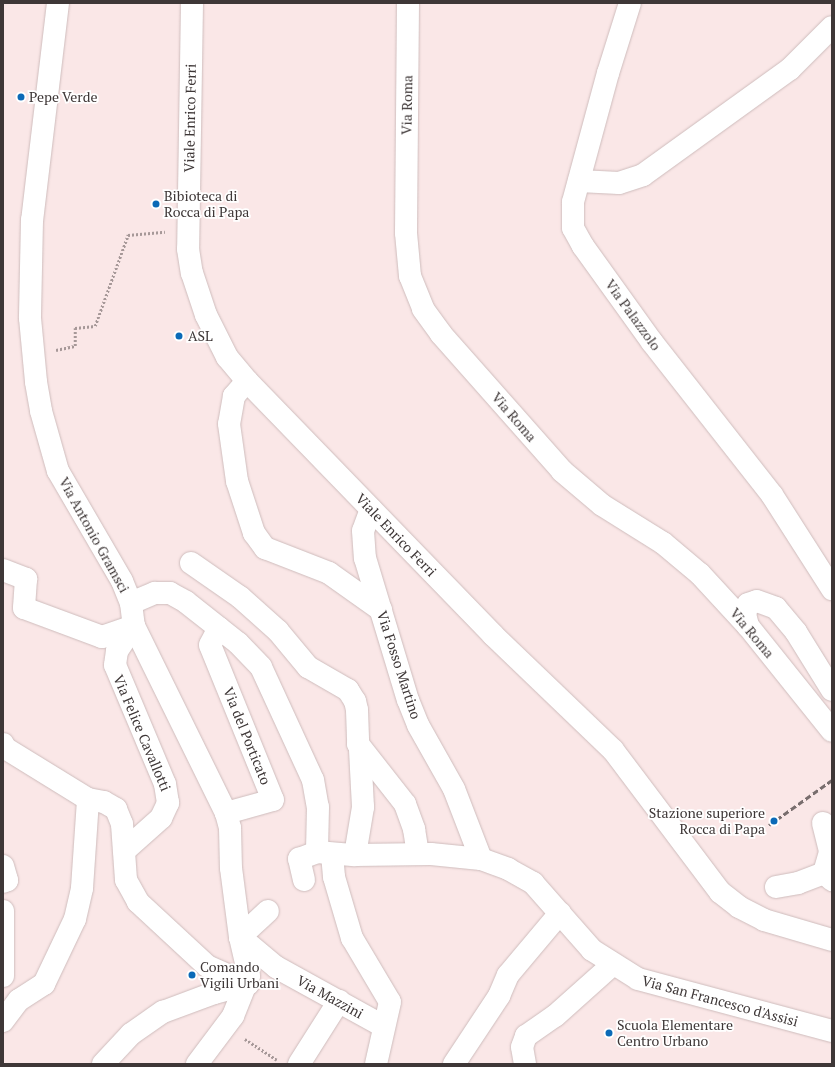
<!DOCTYPE html>
<html>
<head>
<meta charset="utf-8">
<style>
  body { margin:0 }
  #map { position:relative; width:835px; height:1067px; overflow:hidden; background:#fae7e7; font-family:"PT Serif",serif }
  div>[style] { position:absolute }
  .path>* { height:2.5px; margin-top:-1.25px; transform-origin:0; background:repeating-linear-gradient(90deg,#a69898 0 2px,transparent 0 4px) }
  .roads { filter:drop-shadow(0 0 1px #cebcbc) drop-shadow(0 0 1px #cebcbc) }
  .minor>* { height:22px; margin:-11px; padding:0 11px; transform-origin:11px; border-radius:11px; background:#fff }
  .rail>* { height:3px; margin-top:-1.5px; transform-origin:0; background:repeating-linear-gradient(90deg,#786d6d 0 6px,transparent 0 9px) }
  .dots>* { width:11px; height:11px; translate:-50% -50%; box-sizing:border-box; border:2px solid #fff; border-radius:50% }
  span { translate:-50% -50%; white-space:nowrap; text-align:center; line-height:1.15; -webkit-text-stroke:3.5px #fff; paint-order:stroke }
  .poi-label { font-size:14px; color:#3e3737 }
  .left { translate:0 -50%; text-align:left }
  .right { translate:-100% -50%; text-align:right }
  .street-label { font-size:14px; color:#3e3737 }
  .frame { position:absolute; inset:0; border:4px solid #3e3737; pointer-events:none }
</style>
</head>
<body>
<div id="map">
  <div class="path">
    <i style="left:56px;top:350px;width:19px;rotate:-12deg"></i>
    <i style="left:75px;top:346px;width:18px;rotate:-90deg"></i>
    <i style="left:75px;top:328px;width:20px;rotate:-6deg"></i>
    <i style="left:95px;top:326px;width:97px;rotate:-70.1deg"></i>
    <i style="left:128px;top:235px;width:37px;rotate:-5deg"></i>
    <i style="left:245px;top:1039px;width:38px;rotate:33deg"></i>
  </div>
  <div class="roads">
    <div class="minor">
      <i style="left:58px;top:3px;width:219px;rotate:96.8deg"></i>
      <i style="left:32px;top:220px;width:98px;rotate:91.2deg"></i>
      <i style="left:30px;top:318px;width:64px;rotate:84.6deg"></i>
      <i style="left:36px;top:382px;width:29px;rotate:80deg"></i>
      <i style="left:41px;top:411px;width:62px;rotate:74.2deg"></i>
      <i style="left:58px;top:471px;width:127px;rotate:59.8deg"></i>
      <i style="left:122px;top:581px;width:24px;rotate:68deg"></i>
      <i style="left:131px;top:603px;width:23px;rotate:83deg"></i>
      <i style="left:134px;top:626px;width:208px;rotate:63.8deg"></i>
      <i style="left:226px;top:813px;width:16px;rotate:75deg"></i>
      <i style="left:230px;top:828px;width:40px;rotate:88.6deg"></i>
      <i style="left:231px;top:868px;width:70px;rotate:82.6deg"></i>
      <i style="left:240px;top:937px;width:40px;rotate:77deg"></i>
      <i style="left:249px;top:976px;width:43px;rotate:111.8deg"></i>
      <i style="left:233px;top:1016px;width:60px;rotate:126.9deg"></i>
      <i style="left:192px;top:3px;width:246px;rotate:90.9deg"></i>
      <i style="left:188px;top:249px;width:24px;rotate:81deg"></i>
      <i style="left:192px;top:273px;width:44px;rotate:71.6deg"></i>
      <i style="left:206px;top:315px;width:47px;rotate:63.4deg"></i>
      <i style="left:227px;top:357px;width:31px;rotate:50deg"></i>
      <i style="left:247px;top:381px;width:354px;rotate:45.9deg"></i>
      <i style="left:493px;top:635px;width:166px;rotate:43.8deg"></i>
      <i style="left:613px;top:750px;width:178px;rotate:53deg"></i>
      <i style="left:720px;top:892px;width:24px;rotate:38deg"></i>
      <i style="left:739px;top:907px;width:28px;rotate:27deg"></i>
      <i style="left:764px;top:920px;width:71px;rotate:16.4deg"></i>
      <i style="left:408px;top:3px;width:230px;rotate:90.5deg"></i>
      <i style="left:406px;top:233px;width:43px;rotate:84.7deg"></i>
      <i style="left:410px;top:276px;width:35px;rotate:68deg"></i>
      <i style="left:423px;top:309px;width:31px;rotate:54deg"></i>
      <i style="left:441px;top:334px;width:183px;rotate:48.5deg"></i>
      <i style="left:562px;top:471px;width:52px;rotate:40.4deg"></i>
      <i style="left:602px;top:505px;width:72px;rotate:31.9deg"></i>
      <i style="left:663px;top:543px;width:48px;rotate:40deg"></i>
      <i style="left:700px;top:574px;width:71px;rotate:47.3deg"></i>
      <i style="left:748px;top:626px;width:134px;rotate:51.3deg"></i>
      <i style="left:630px;top:3px;width:73px;rotate:107.4deg"></i>
      <i style="left:608px;top:73px;width:134px;rotate:105.2deg"></i>
      <i style="left:573px;top:202px;width:26px;rotate:90deg"></i>
      <i style="left:573px;top:228px;width:21px;rotate:61deg"></i>
      <i style="left:583px;top:246px;width:118px;rotate:54.3deg"></i>
      <i style="left:652px;top:342px;width:194px;rotate:51.9deg"></i>
      <i style="left:772px;top:495px;width:112px;rotate:57.4deg"></i>
      <i style="left:579px;top:181px;width:40px;rotate:2.9deg"></i>
      <i style="left:619px;top:183px;width:25px;rotate:-18deg"></i>
      <i style="left:643px;top:175px;width:181px;rotate:-35.8deg"></i>
      <i style="left:790px;top:69px;width:59px;rotate:-45deg"></i>
      <i style="left:247px;top:381px;width:20px;rotate:131deg"></i>
      <i style="left:234px;top:396px;width:28px;rotate:100deg"></i>
      <i style="left:229px;top:424px;width:58px;rotate:82deg"></i>
      <i style="left:237px;top:481px;width:55px;rotate:71.9deg"></i>
      <i style="left:254px;top:533px;width:19px;rotate:54deg"></i>
      <i style="left:265px;top:548px;width:69px;rotate:21.3deg"></i>
      <i style="left:329px;top:573px;width:64px;rotate:35.4deg"></i>
      <i style="left:371px;top:509px;width:23px;rotate:110deg"></i>
      <i style="left:363px;top:531px;width:27px;rotate:86deg"></i>
      <i style="left:365px;top:558px;width:148px;rotate:73.2deg"></i>
      <i style="left:408px;top:700px;width:27px;rotate:68deg"></i>
      <i style="left:418px;top:725px;width:73px;rotate:60.6deg"></i>
      <i style="left:454px;top:789px;width:75px;rotate:68.9deg"></i>
      <i style="left:191px;top:563px;width:60px;rotate:34.8deg"></i>
      <i style="left:240px;top:597px;width:51px;rotate:41.8deg"></i>
      <i style="left:278px;top:631px;width:47px;rotate:50.2deg"></i>
      <i style="left:308px;top:667px;width:46px;rotate:29.9deg"></i>
      <i style="left:348px;top:690px;width:13px;rotate:58deg"></i>
      <i style="left:355px;top:701px;width:9px;rotate:77deg"></i>
      <i style="left:357px;top:710px;width:34px;rotate:88deg"></i>
      <i style="left:358px;top:744px;width:76px;rotate:51.9deg"></i>
      <i style="left:405px;top:804px;width:27px;rotate:70deg"></i>
      <i style="left:414px;top:829px;width:25px;rotate:81deg"></i>
      <i style="left:3px;top:570px;width:25px;rotate:21deg"></i>
      <i style="left:26px;top:579px;width:29px;rotate:94deg"></i>
      <i style="left:24px;top:608px;width:83px;rotate:20.4deg"></i>
      <i style="left:102px;top:637px;width:34px;rotate:-19deg"></i>
      <i style="left:131px;top:603px;width:26px;rotate:-23deg"></i>
      <i style="left:155px;top:593px;width:15px"></i>
      <i style="left:170px;top:593px;width:18px;rotate:29deg"></i>
      <i style="left:186px;top:602px;width:66px;rotate:38.3deg"></i>
      <i style="left:238px;top:643px;width:33px;rotate:46deg"></i>
      <i style="left:261px;top:667px;width:124px;rotate:65.3deg"></i>
      <i style="left:313px;top:780px;width:27px;rotate:80deg"></i>
      <i style="left:318px;top:807px;width:45px;rotate:91.3deg"></i>
      <i style="left:748px;top:626px;width:12px;rotate:-104deg"></i>
      <i style="left:745px;top:614px;width:10px;rotate:-73deg"></i>
      <i style="left:748px;top:604px;width:9px;rotate:-18deg"></i>
      <i style="left:757px;top:601px;width:20px;rotate:20deg"></i>
      <i style="left:776px;top:608px;width:31px;rotate:50deg"></i>
      <i style="left:796px;top:632px;width:68px;rotate:58.2deg"></i>
      <i style="left:219px;top:628px;width:19px;rotate:118deg"></i>
      <i style="left:210px;top:645px;width:167px;rotate:67.9deg"></i>
      <i style="left:273px;top:800px;width:49px;rotate:164.5deg"></i>
      <i style="left:3px;top:744px;width:4px;rotate:63deg"></i>
      <i style="left:5px;top:748px;width:97px;rotate:31.6deg"></i>
      <i style="left:88px;top:799px;width:16px;rotate:11deg"></i>
      <i style="left:104px;top:802px;width:14px;rotate:30deg"></i>
      <i style="left:116px;top:809px;width:16px;rotate:68deg"></i>
      <i style="left:122px;top:824px;width:56px;rotate:85.9deg"></i>
      <i style="left:126px;top:880px;width:25px;rotate:61deg"></i>
      <i style="left:138px;top:902px;width:94px;rotate:42.8deg"></i>
      <i style="left:207px;top:966px;width:45px;rotate:23.7deg"></i>
      <i style="left:823px;top:823px;width:30px;rotate:76deg"></i>
      <i style="left:830px;top:852px;width:22px;rotate:106deg"></i>
      <i style="left:824px;top:873px;width:11px;rotate:41deg"></i>
      <i style="left:124px;top:851px;width:50px;rotate:-41.7deg"></i>
      <i style="left:161px;top:818px;width:17px;rotate:-65deg"></i>
      <i style="left:168px;top:803px;width:19px;rotate:-99deg"></i>
      <i style="left:165px;top:784px;width:129px;rotate:-112.8deg"></i>
      <i style="left:115px;top:665px;width:14px;rotate:-82deg"></i>
      <i style="left:117px;top:651px;width:30px;rotate:-56deg"></i>
      <i style="left:332px;top:854px;width:23px;rotate:85deg"></i>
      <i style="left:334px;top:877px;width:64px;rotate:73.6deg"></i>
      <i style="left:352px;top:938px;width:74px;rotate:59.3deg"></i>
      <i style="left:390px;top:1002px;width:64px;rotate:102.7deg"></i>
      <i style="left:355px;top:855px;width:49px;rotate:-80.5deg"></i>
      <i style="left:363px;top:807px;width:58px;rotate:-93deg"></i>
      <i style="left:3px;top:866px;width:15px;rotate:74deg"></i>
      <i style="left:7px;top:880px;width:4px;rotate:153deg"></i>
      <i style="left:304px;top:880px;width:22px;rotate:-103deg"></i>
      <i style="left:299px;top:859px;width:19px;rotate:-21deg"></i>
      <i style="left:317px;top:852px;width:38px;rotate:5deg"></i>
      <i style="left:355px;top:855px;width:76px;rotate:-0.8deg"></i>
      <i style="left:431px;top:854px;width:50px;rotate:5.7deg"></i>
      <i style="left:481px;top:859px;width:29px;rotate:20deg"></i>
      <i style="left:508px;top:869px;width:29px;rotate:29deg"></i>
      <i style="left:533px;top:883px;width:89px;rotate:48.6deg"></i>
      <i style="left:592px;top:950px;width:54px;rotate:32.2deg"></i>
      <i style="left:638px;top:979px;width:201px;rotate:15deg"></i>
      <i style="left:776px;top:887px;width:22px;rotate:-10deg"></i>
      <i style="left:798px;top:883px;width:28px;rotate:-21deg"></i>
      <i style="left:3px;top:911px;width:65px;rotate:90deg"></i>
      <i style="left:240px;top:937px;width:47px;rotate:39.8deg"></i>
      <i style="left:276px;top:967px;width:122px;rotate:28.9deg"></i>
      <i style="left:240px;top:937px;width:38px;rotate:-43deg"></i>
      <i style="left:3px;top:1021px;width:26px;rotate:-53deg"></i>
      <i style="left:19px;top:1000px;width:30px;rotate:-33deg"></i>
      <i style="left:44px;top:984px;width:72px;rotate:-64.5deg"></i>
      <i style="left:75px;top:919px;width:32px;rotate:-77deg"></i>
      <i style="left:82px;top:888px;width:89px;rotate:-86.1deg"></i>
      <i style="left:103px;top:1064px;width:41px;rotate:-47deg"></i>
      <i style="left:131px;top:1034px;width:39px;rotate:-35deg"></i>
      <i style="left:163px;top:1012px;width:54px;rotate:-20.4deg"></i>
      <i style="left:214px;top:993px;width:35px;rotate:-15deg"></i>
      <i style="left:299px;top:1064px;width:75px;rotate:-57.6deg"></i>
      <i style="left:454px;top:1064px;width:82px;rotate:-56.5deg"></i>
      <i style="left:499px;top:996px;width:23px;rotate:-67deg"></i>
      <i style="left:508px;top:975px;width:81px;rotate:-50deg"></i>
      <i style="left:525px;top:1064px;width:17px;rotate:-100deg"></i>
      <i style="left:522px;top:1047px;width:12px;rotate:-70deg"></i>
      <i style="left:526px;top:1036px;width:35px;rotate:-35deg"></i>
      <i style="left:555px;top:1016px;width:76px;rotate:-41.8deg"></i>
    </div>
  </div>
  <div class="rail">
    <i style="left:769px;top:825px;width:77px;rotate:-35.5deg"></i>
  </div>
  <div class="dots">
    <i style="left:21px;top:97px;background:#0b6ab7"></i>
    <i style="left:156px;top:204px;background:#0b6ab7"></i>
    <i style="left:179px;top:336px;background:#0b6ab7"></i>
    <i style="left:774px;top:821px;background:#0b6ab7"></i>
    <i style="left:192px;top:975px;background:#0b6ab7"></i>
    <i style="left:609px;top:1033px;background:#0b6ab7"></i>
  </div>
  <div class="poi-label">
    <span class="left" style="left:29px;top:97px">Pepe Verde</span>
    <span class="left" style="left:164px;top:204px">Bibioteca di<br>Rocca di Papa</span>
    <span class="left" style="left:188px;top:336px">ASL</span>
    <span class="right" style="left:765px;top:821px">Stazione superiore<br>Rocca di Papa</span>
    <span class="left" style="left:200px;top:975px">Comando<br>Vigili Urbani</span>
    <span class="left" style="left:617px;top:1033px">Scuola Elementare<br>Centro Urbano</span>
  </div>
  <div class="street-label">
    <span style="left:407px;top:105px;rotate:-89deg">Via Roma</span>
    <span style="left:190px;top:118px;rotate:-89deg">Viale Enrico Ferri</span>
    <span style="left:633px;top:315px;rotate:54deg">Via Palazzolo</span>
    <span style="left:514px;top:417px;rotate:49deg">Via Roma</span>
    <span style="left:94px;top:535px;rotate:61deg">Via Antonio Gramsci</span>
    <span style="left:396px;top:535px;rotate:46deg">Viale Enrico Ferri</span>
    <span style="left:752px;top:633px;rotate:50deg">Via Roma</span>
    <span style="left:399px;top:665px;rotate:72deg">Via Fosso Martino</span>
    <span style="left:142px;top:733px;rotate:67deg">Via Felice Cavallotti</span>
    <span style="left:247px;top:736px;rotate:68deg">Via del Porticato</span>
    <span style="left:330px;top:997px;rotate:29deg">Via Mazzini</span>
    <span style="left:720px;top:1001px;rotate:15deg">Via San Francesco d'Assisi</span>
  </div>
  <div class="frame"></div>
</div>
</body>
</html>
